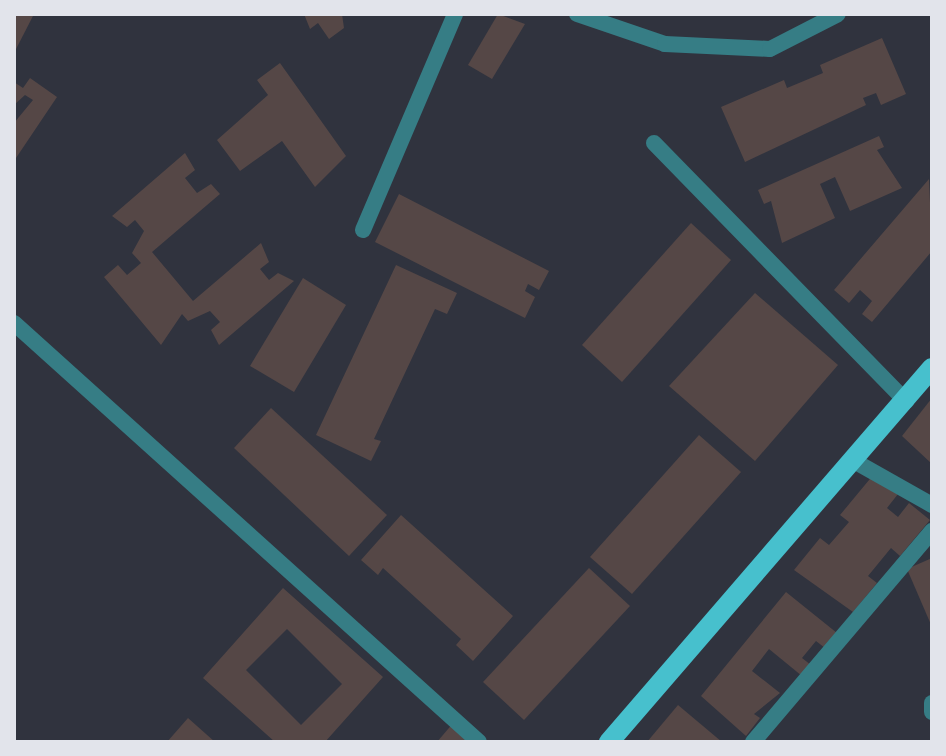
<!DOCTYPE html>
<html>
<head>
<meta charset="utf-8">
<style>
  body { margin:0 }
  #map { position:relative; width:946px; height:756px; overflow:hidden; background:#30333e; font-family:Barlow,sans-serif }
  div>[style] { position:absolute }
  .building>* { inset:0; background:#554746 }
  .lane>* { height:16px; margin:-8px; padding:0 8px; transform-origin:8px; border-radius:8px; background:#367d85 }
  .street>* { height:16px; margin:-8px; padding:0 8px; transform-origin:8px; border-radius:8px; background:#367d85 }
  .primary>* { height:20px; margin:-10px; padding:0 10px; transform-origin:10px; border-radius:10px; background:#47c0cd }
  span { translate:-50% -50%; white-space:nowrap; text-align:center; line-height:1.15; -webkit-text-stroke:6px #30333e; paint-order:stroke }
  .frame { position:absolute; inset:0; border:16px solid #e2e4eb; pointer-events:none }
</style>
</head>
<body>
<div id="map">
  <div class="building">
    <i style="clip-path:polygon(14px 14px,34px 14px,14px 53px)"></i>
    <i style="clip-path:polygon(304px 14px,342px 14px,344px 28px,329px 39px,318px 23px,310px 29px)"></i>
    <i style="clip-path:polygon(498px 14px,525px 24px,492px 79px,468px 65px)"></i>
    <i style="clip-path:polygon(882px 38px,906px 94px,881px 105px,876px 93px,863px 98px,866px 105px,745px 162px,721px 107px,784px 80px,787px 88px,823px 73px,820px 65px)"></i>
    <i style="clip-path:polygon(280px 63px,346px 156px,315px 187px,282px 141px,240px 171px,217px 140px,268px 95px,257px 80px)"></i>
    <i style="clip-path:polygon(30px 78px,57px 97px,14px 161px,14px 123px,33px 100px,25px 95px,14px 105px,14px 82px,23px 88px)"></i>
    <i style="clip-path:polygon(879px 136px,884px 147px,877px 150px,902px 188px,850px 211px,835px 177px,820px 184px,835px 218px,782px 243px,771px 201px,764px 204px,758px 190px)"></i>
    <i style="clip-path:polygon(185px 153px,195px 170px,185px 178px,197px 193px,211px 184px,220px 194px,152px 252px,193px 301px,261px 243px,269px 262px,260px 269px,269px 280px,278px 273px,294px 281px,219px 345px,211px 330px,220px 322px,210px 311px,188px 321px,182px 314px,161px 345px,104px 277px,118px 265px,127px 275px,141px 263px,132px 253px,144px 231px,135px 220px,127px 227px,112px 216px)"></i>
    <i style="clip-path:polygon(929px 179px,932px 251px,872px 322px,862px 314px,872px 301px,860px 290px,849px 303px,834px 290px)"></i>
    <i style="clip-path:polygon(399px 194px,549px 271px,539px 290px,528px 284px,525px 291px,535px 297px,525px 318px,375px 242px)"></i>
    <i style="clip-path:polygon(691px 223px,731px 260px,622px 382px,582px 345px)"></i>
    <i style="clip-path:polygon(396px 265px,457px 293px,447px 314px,435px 309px,374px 439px,381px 441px,371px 461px,316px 435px)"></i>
    <i style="clip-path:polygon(303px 278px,346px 305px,294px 392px,250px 366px)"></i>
    <i style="clip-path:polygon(755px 293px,838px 365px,755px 461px,669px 386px)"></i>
    <i style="clip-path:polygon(932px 398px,932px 464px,902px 436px)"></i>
    <i style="clip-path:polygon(271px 408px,387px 515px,349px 556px,234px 448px)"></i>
    <i style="clip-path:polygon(699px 435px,741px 472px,632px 594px,590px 557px)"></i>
    <i style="clip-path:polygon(874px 474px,898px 494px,887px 508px,898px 517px,909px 503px,930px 520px,900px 556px,891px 548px,868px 576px,877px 583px,853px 612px,794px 570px,820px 538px,829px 545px,849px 522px,840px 515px)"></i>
    <i style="clip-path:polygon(401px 515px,513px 616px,473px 661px,456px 645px,461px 639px,383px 568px,378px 575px,361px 560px)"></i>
    <i style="clip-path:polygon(932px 558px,932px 627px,907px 569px)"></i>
    <i style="clip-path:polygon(589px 568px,630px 606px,524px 720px,483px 682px)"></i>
    <i style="clip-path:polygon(evenodd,283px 588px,383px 677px,325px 742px,275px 742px,203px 678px,283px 588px,287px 629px,342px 684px,301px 725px,246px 670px,287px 629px)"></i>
    <i style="clip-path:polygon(786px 592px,837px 633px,825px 648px,816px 641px,802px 658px,811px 665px,802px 676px,769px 649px,752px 671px,780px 693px,754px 714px,760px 718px,746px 736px,701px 696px)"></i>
    <i style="clip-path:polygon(678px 705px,722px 742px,647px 742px)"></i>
    <i style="clip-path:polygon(188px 718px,215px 742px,167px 742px)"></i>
    <i style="clip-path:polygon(454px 722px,470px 742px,437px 742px)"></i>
  </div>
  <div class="lane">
    <i style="left:577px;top:14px;width:93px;rotate:18.8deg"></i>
    <i style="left:665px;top:44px;width:105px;rotate:2.7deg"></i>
    <i style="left:770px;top:49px;width:76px;rotate:-27.2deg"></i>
    <i style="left:363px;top:230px;width:235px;rotate:-66.9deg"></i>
  </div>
  <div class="street">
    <i style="left:654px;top:143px;width:361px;rotate:45.7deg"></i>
    <i style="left:14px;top:323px;width:626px;rotate:42.02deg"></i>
    <i style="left:854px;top:461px;width:90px;rotate:29.4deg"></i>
    <i style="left:932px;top:703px;width:9px;rotate:90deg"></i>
    <i style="left:753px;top:742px;width:277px;rotate:-49.7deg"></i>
  </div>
  <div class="primary">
    <i style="left:609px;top:742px;width:494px;rotate:-49.2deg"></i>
  </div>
  <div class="frame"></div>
</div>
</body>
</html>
